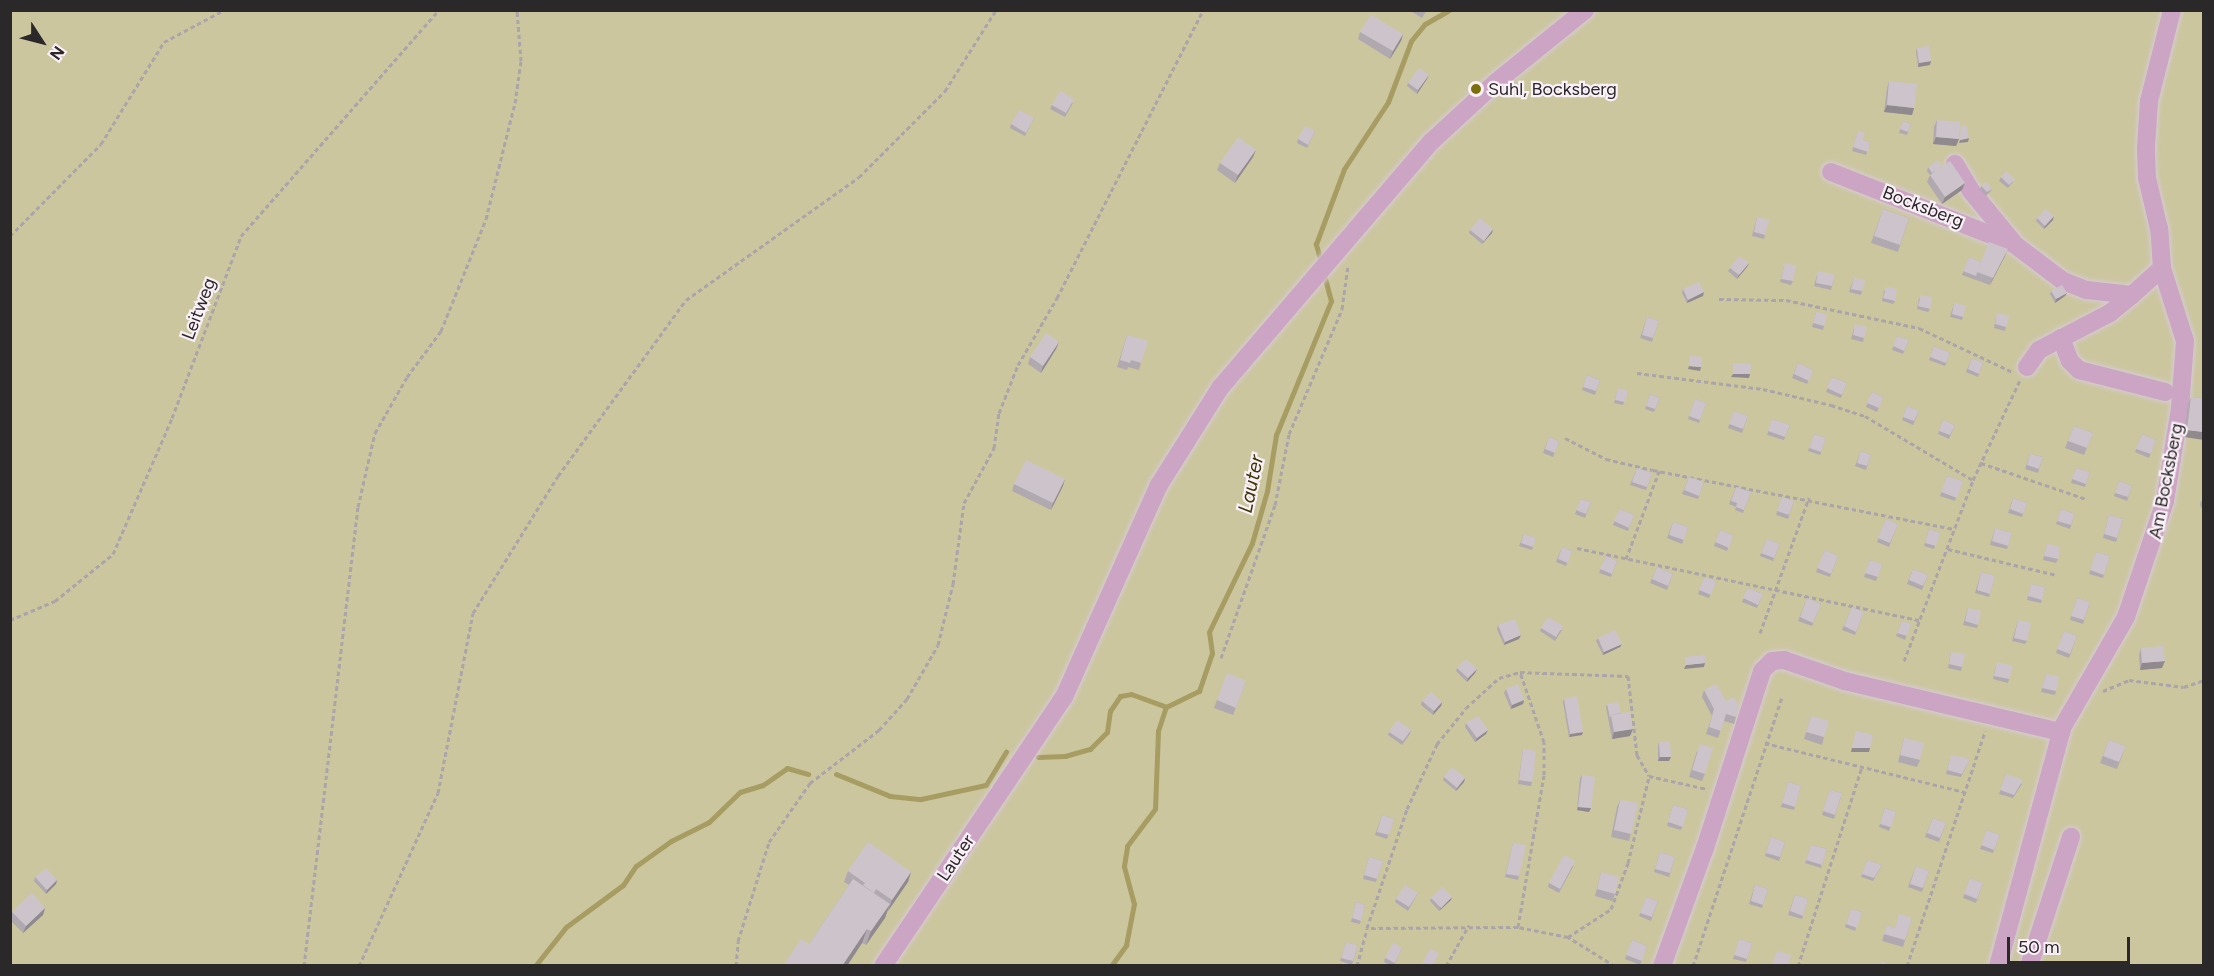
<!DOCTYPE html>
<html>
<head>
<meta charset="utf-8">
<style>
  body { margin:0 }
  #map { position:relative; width:2214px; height:976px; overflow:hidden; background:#faf0f7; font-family:Figtree,sans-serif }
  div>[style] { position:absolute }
  .green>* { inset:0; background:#ccc69f }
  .stream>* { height:5px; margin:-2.5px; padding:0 2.5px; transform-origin:2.5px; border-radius:2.5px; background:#a79d63 }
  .path>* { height:3px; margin-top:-1.5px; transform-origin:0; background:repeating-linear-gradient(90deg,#aba4a9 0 4.5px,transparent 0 7.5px) }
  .roads { filter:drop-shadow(0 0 2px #d5ccd2) drop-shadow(0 0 2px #d5ccd2) }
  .minor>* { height:18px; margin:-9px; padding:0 9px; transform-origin:9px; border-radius:9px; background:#cca5c4 }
  .wall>* { inset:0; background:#b0a9af }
  .shaded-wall>* { inset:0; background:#90898e }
  .building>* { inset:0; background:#cdc4cb }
  .dots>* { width:16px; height:16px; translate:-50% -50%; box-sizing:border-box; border:3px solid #faf0f7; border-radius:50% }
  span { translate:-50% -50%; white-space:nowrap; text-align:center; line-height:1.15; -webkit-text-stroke:4.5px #faf0f7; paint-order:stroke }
  .poi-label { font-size:18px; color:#2b282a }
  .left { translate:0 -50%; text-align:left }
  .street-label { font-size:18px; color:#2b282a }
  .water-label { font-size:20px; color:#3d3604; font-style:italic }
  .frame { position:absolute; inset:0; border:12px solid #2b282a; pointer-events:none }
  .north { position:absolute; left:12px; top:12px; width:60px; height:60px; -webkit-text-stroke:4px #faf0f7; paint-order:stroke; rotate:126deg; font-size:16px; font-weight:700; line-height:24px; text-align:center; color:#2b282a }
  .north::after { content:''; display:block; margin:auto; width:21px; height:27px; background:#2b282a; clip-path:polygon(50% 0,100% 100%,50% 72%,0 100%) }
  .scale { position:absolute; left:2007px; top:937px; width:123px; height:27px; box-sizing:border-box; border:3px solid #2b282a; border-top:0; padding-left:8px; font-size:18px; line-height:21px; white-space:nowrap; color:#2b282a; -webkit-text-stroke:4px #faf0f7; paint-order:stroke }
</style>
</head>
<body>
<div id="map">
  <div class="green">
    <i style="clip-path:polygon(10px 11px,2203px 11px,2203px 965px,11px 965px)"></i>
  </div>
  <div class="stream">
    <i style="left:1321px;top:262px;width:19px;rotate:-106deg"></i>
    <i style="left:1316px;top:244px;width:80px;rotate:-69.5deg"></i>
    <i style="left:1344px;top:169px;width:80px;rotate:-56.7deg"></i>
    <i style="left:1388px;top:102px;width:65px;rotate:-69.3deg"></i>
    <i style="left:1411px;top:41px;width:22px;rotate:-51deg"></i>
    <i style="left:1425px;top:24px;width:28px;rotate:-30deg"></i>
    <i style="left:1038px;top:757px;width:27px;rotate:-2deg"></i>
    <i style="left:1065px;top:756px;width:26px;rotate:-16deg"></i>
    <i style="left:1090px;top:749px;width:24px;rotate:-45deg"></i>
    <i style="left:1107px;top:732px;width:21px;rotate:-82deg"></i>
    <i style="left:1110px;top:711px;width:18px;rotate:-56deg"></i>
    <i style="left:1120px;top:696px;width:11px;rotate:-10deg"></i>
    <i style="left:1131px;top:694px;width:37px;rotate:20deg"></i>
    <i style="left:836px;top:774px;width:58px;rotate:22.2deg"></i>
    <i style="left:890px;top:796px;width:31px;rotate:6deg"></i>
    <i style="left:921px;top:799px;width:66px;rotate:-12.2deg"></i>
    <i style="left:986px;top:785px;width:39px;rotate:-59deg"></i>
    <i style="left:535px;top:966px;width:50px;rotate:-51.5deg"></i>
    <i style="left:566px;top:927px;width:71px;rotate:-36.4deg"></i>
    <i style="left:623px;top:885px;width:23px;rotate:-56deg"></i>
    <i style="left:636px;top:866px;width:43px;rotate:-35.5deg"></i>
    <i style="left:671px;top:841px;width:42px;rotate:-26.6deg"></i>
    <i style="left:709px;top:822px;width:43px;rotate:-44.1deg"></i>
    <i style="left:740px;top:792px;width:24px;rotate:-17deg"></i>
    <i style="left:763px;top:785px;width:29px;rotate:-35deg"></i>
    <i style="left:787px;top:768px;width:22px;rotate:16deg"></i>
    <i style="left:1111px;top:966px;width:26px;rotate:-54deg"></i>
    <i style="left:1126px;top:945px;width:42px;rotate:-79deg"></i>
    <i style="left:1134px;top:904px;width:39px;rotate:-105deg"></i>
    <i style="left:1124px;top:866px;width:20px;rotate:-81deg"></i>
    <i style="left:1127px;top:846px;width:46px;rotate:-52.9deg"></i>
    <i style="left:1155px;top:809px;width:78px;rotate:-87.8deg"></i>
    <i style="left:1158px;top:731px;width:25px;rotate:-72deg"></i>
    <i style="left:1166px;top:707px;width:37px;rotate:-26deg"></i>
    <i style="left:1199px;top:691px;width:40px;rotate:-71.1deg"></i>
    <i style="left:1212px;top:653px;width:21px;rotate:-98deg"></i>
    <i style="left:1209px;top:632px;width:99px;rotate:-64.2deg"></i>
    <i style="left:1252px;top:543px;width:54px;rotate:-73.9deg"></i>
    <i style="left:1267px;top:491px;width:57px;rotate:-80.9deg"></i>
    <i style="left:1276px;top:435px;width:145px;rotate:-67.7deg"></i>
    <i style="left:1331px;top:301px;width:28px;rotate:-105deg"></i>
  </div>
  <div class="path">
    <i style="left:10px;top:236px;width:129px;rotate:-45.3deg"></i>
    <i style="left:101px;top:144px;width:120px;rotate:-58.3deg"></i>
    <i style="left:164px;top:42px;width:68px;rotate:-28.1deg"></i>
    <i style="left:1719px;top:299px;width:67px;rotate:0.9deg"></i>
    <i style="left:1786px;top:300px;width:136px;rotate:11.9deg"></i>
    <i style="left:1919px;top:328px;width:102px;rotate:25.1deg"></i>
    <i style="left:1637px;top:373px;width:127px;rotate:7.2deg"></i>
    <i style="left:1763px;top:389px;width:70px;rotate:13.2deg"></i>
    <i style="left:1831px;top:405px;width:36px;rotate:18deg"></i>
    <i style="left:1865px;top:416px;width:126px;rotate:30.7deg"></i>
    <i style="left:1565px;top:438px;width:46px;rotate:27.1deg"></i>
    <i style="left:1606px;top:459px;width:48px;rotate:13.2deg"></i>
    <i style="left:1653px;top:470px;width:308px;rotate:11.1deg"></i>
    <i style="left:1981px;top:463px;width:111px;rotate:18.9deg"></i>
    <i style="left:1577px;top:548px;width:350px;rotate:11.9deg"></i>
    <i style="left:1948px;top:549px;width:111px;rotate:13.5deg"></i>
    <i style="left:1626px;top:559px;width:94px;rotate:-69.4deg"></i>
    <i style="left:10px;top:620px;width:49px;rotate:-22.9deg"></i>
    <i style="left:55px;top:601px;width:75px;rotate:-39deg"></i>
    <i style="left:113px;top:554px;width:148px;rotate:-66.5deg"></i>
    <i style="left:172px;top:418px;width:195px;rotate:-69.2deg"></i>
    <i style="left:241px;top:236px;width:300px;rotate:-48.8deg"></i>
    <i style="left:1760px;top:633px;width:144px;rotate:-70.1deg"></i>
    <i style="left:1221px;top:658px;width:162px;rotate:-70.6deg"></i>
    <i style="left:1275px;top:505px;width:72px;rotate:-78.8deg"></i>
    <i style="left:1289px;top:434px;width:136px;rotate:-67deg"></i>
    <i style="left:1342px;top:309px;width:43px;rotate:-82.1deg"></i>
    <i style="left:1904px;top:661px;width:194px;rotate:-69.1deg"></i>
    <i style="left:1973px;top:480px;width:110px;rotate:-64.8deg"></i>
    <i style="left:2103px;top:691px;width:28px;rotate:-23deg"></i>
    <i style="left:2129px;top:680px;width:55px;rotate:7.3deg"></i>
    <i style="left:2184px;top:687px;width:21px;rotate:-19deg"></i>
    <i style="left:1765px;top:743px;width:206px;rotate:13.8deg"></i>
    <i style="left:1518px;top:927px;width:154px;rotate:-80.3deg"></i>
    <i style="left:1544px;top:775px;width:33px;rotate:-90deg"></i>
    <i style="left:1544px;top:742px;width:74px;rotate:-108.9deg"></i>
    <i style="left:1568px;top:937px;width:51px;rotate:-33.1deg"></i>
    <i style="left:1611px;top:909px;width:49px;rotate:-69.7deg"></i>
    <i style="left:1628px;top:863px;width:89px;rotate:-76.3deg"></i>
    <i style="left:304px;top:966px;width:462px;rotate:-83.3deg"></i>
    <i style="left:358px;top:507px;width:76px;rotate:-77.1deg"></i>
    <i style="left:375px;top:433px;width:64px;rotate:-60.3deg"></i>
    <i style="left:407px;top:377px;width:57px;rotate:-53.5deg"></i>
    <i style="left:441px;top:331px;width:121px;rotate:-68.1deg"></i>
    <i style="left:486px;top:219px;width:120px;rotate:-76deg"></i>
    <i style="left:515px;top:103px;width:42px;rotate:-81.9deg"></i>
    <i style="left:521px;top:61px;width:51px;rotate:-94.5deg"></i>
    <i style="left:359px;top:966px;width:190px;rotate:-65.5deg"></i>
    <i style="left:438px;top:793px;width:183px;rotate:-79deg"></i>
    <i style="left:473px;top:613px;width:161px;rotate:-58.2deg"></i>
    <i style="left:558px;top:476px;width:218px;rotate:-54deg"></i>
    <i style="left:686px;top:300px;width:212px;rotate:-35.4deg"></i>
    <i style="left:859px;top:177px;width:122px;rotate:-45deg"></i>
    <i style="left:945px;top:91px;width:96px;rotate:-57.8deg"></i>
    <i style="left:736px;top:966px;width:25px;rotate:-85deg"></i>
    <i style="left:738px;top:941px;width:104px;rotate:-72.6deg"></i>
    <i style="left:769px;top:842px;width:72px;rotate:-55.2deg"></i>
    <i style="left:810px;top:783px;width:87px;rotate:-37.5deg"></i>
    <i style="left:879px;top:730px;width:42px;rotate:-47.9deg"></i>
    <i style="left:907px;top:699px;width:62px;rotate:-60.1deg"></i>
    <i style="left:938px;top:645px;width:63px;rotate:-76.2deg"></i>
    <i style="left:953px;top:584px;width:82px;rotate:-82.3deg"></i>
    <i style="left:964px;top:503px;width:63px;rotate:-61.4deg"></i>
    <i style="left:994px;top:448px;width:35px;rotate:-82deg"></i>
    <i style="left:999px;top:413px;width:52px;rotate:-68.4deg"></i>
    <i style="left:1018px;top:365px;width:78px;rotate:-59.8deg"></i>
    <i style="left:1057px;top:298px;width:323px;rotate:-63.1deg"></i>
    <i style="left:1357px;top:966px;width:39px;rotate:-75deg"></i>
    <i style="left:1446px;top:966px;width:47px;rotate:-60.7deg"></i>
    <i style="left:1615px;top:966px;width:55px;rotate:-148.3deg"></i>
    <i style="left:1568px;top:937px;width:51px;rotate:-168.7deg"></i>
    <i style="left:1518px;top:927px;width:151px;rotate:179.6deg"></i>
    <i style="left:1367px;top:928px;width:126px;rotate:-71.4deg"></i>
    <i style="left:1407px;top:809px;width:72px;rotate:-65.2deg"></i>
    <i style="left:1437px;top:744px;width:46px;rotate:-51.1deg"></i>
    <i style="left:1466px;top:708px;width:45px;rotate:-42.3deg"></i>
    <i style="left:1499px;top:678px;width:22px;rotate:-16deg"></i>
    <i style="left:1520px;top:672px;width:108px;rotate:2.1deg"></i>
    <i style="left:1628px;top:676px;width:80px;rotate:83.5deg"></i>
    <i style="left:1637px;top:755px;width:24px;rotate:60deg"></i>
    <i style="left:1649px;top:776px;width:59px;rotate:12.6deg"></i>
    <i style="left:1693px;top:966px;width:283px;rotate:-71.7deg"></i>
    <i style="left:1798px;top:966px;width:209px;rotate:-72.2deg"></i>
    <i style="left:1907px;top:966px;width:248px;rotate:-71.6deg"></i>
  </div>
  <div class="roads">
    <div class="minor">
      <i style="left:1955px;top:164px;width:31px;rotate:59deg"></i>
      <i style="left:1971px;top:191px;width:66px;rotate:50.5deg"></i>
      <i style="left:1831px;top:172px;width:197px;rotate:21.5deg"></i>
      <i style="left:2014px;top:244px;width:61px;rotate:37.1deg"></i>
      <i style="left:2063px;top:281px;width:26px;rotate:21deg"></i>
      <i style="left:2087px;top:290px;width:45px;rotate:6.3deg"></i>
      <i style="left:2132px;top:295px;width:40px;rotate:-42deg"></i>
      <i style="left:2061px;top:338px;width:25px;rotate:69deg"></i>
      <i style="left:2070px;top:361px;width:13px;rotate:45deg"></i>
      <i style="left:2079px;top:370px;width:89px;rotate:14.3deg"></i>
      <i style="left:2027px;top:367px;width:21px;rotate:-55deg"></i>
      <i style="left:2039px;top:350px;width:80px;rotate:-27.5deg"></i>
      <i style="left:2110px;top:313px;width:28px;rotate:-39deg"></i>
      <i style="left:883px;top:966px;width:324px;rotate:-56.1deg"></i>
      <i style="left:1064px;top:697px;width:232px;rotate:-65.9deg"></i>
      <i style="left:1159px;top:485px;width:115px;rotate:-57.8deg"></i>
      <i style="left:1220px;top:388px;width:324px;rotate:-49.4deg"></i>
      <i style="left:1431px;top:142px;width:87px;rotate:-42.7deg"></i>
      <i style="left:1495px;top:83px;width:116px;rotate:-39deg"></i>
      <i style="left:1662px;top:966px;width:126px;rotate:-70deg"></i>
      <i style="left:1705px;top:848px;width:186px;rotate:-72.1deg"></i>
      <i style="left:1762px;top:671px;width:14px;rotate:-45deg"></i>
      <i style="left:1772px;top:661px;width:12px;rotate:-5deg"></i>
      <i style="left:1784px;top:660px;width:65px;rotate:19deg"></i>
      <i style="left:1845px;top:681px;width:222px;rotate:13.3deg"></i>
      <i style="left:1998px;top:966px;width:246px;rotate:-74.9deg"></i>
      <i style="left:2062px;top:728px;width:128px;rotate:-60deg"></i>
      <i style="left:2126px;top:617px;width:122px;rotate:-71.4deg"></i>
      <i style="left:2165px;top:501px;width:94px;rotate:-80.8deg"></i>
      <i style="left:2180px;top:408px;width:67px;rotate:-85.7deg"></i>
      <i style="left:2185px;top:341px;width:77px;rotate:-107.5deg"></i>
      <i style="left:2162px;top:268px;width:39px;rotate:-94deg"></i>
      <i style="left:2159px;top:229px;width:52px;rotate:-103.2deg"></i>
      <i style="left:2147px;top:178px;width:31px;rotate:-92deg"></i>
      <i style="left:2146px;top:147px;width:46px;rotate:-86.3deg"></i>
      <i style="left:2149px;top:101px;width:94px;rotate:-75.8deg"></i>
      <i style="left:2029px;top:966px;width:136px;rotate:-72deg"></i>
    </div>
  </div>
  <div class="wall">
    <i style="clip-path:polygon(1409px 10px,1427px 10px,1422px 18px)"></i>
    <i style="clip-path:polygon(1360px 32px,1403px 34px,1401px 41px,1390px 59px,1358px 39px)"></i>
    <i style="clip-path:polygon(1917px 48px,1930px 65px,1918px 67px,1916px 51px)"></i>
    <i style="clip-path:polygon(1429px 75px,1427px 79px,1417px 94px,1407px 86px,1408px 83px)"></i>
    <i style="clip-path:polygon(1889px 81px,1914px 108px,1912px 115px,1884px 112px,1887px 88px)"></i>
    <i style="clip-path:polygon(1073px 103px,1065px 117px,1050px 109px,1052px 105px)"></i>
    <i style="clip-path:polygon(1034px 118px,1025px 136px,1010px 128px,1011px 124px)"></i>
    <i style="clip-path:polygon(1937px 120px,1959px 139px,1956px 146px,1933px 144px,1934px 127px)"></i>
    <i style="clip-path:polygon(1903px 121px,1911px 124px,1907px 135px,1899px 133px)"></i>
    <i style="clip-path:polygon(1315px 131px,1307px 148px,1297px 143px,1298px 139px)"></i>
    <i style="clip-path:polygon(1858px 131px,1863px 140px,1870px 142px,1866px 155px,1852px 151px)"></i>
    <i style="clip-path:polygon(1256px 150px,1253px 157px,1235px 183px,1217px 170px,1220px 163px)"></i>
    <i style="clip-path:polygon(1928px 167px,1962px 190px,1942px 204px,1927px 182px,1930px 175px,1927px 171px)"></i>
    <i style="clip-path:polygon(2001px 177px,2013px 182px,2008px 188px,1999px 181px)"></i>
    <i style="clip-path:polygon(1981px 186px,1992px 189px,1990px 192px,1986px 196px,1980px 189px)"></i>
    <i style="clip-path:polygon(1883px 209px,1909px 218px,1898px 252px,1871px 243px)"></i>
    <i style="clip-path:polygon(1757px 217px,1765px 235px,1764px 239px,1752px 236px)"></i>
    <i style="clip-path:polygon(2037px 218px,2053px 220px,2044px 229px,2036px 221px)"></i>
    <i style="clip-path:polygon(1470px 230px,1492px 233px,1482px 244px,1469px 233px)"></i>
    <i style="clip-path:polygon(2005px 256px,1990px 285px,1962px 275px,1969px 257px,1981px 262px)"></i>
    <i style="clip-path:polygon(1749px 263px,1747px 267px,1737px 279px,1728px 271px,1730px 268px)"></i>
    <i style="clip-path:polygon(1784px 267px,1793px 281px,1791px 285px,1780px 282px)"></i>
    <i style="clip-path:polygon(1817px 275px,1835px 275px,1831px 290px,1814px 286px)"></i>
    <i style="clip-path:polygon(1854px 278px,1862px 291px,1861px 295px,1849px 292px)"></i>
    <i style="clip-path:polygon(1683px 289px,1703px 296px,1687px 303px,1682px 293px)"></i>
    <i style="clip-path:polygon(1884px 290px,1895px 301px,1893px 304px,1882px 301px)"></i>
    <i style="clip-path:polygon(2051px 291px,2067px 293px,2065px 296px,2055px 303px,2050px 294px)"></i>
    <i style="clip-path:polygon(1919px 298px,1930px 309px,1928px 312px,1917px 309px)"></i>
    <i style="clip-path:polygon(1954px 303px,1963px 317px,1962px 320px,1950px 317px)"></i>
    <i style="clip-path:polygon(1816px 312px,1824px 326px,1823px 330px,1812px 327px)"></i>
    <i style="clip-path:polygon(1647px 317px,1659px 321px,1652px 342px,1640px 338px)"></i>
    <i style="clip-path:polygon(1996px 317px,2006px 327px,2005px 331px,1994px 328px)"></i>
    <i style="clip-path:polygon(1854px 328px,1864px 338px,1863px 342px,1851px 339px)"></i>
    <i style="clip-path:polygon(1127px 335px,1141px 363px,1139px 370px,1128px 367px,1127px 370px,1117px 367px)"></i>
    <i style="clip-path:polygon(1897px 336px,1909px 340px,1903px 354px,1892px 350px)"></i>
    <i style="clip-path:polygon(1059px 342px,1056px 349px,1041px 373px,1028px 364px,1030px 357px)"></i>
    <i style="clip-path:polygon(1934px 346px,1950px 353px,1945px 366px,1929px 360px)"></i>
    <i style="clip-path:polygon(1972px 358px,1983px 363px,1978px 377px,1966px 372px)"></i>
    <i style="clip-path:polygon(1798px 363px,1813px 370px,1807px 384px,1792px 378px)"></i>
    <i style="clip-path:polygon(1587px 375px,1600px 380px,1595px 395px,1582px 390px)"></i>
    <i style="clip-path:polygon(1832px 377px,1847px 383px,1841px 398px,1826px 392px)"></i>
    <i style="clip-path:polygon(1628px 391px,1623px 405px,1614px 403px,1617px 392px)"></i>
    <i style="clip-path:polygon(1872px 392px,1883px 397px,1877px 412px,1866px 407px)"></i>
    <i style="clip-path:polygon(1650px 394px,1660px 398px,1654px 412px,1645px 409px)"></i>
    <i style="clip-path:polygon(2191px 397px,2204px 398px,2184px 437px,2188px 404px)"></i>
    <i style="clip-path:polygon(1695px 399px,1706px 403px,1699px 423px,1688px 419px)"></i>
    <i style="clip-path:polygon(1907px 406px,1919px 411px,1913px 425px,1902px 420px)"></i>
    <i style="clip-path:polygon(1734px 411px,1748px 416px,1742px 433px,1728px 428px)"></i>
    <i style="clip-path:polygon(1772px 419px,1790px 425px,1784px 440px,1767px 435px)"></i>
    <i style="clip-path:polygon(1943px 420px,1955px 425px,1949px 439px,1938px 434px)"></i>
    <i style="clip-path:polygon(2074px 426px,2093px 433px,2084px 455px,2065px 448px)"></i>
    <i style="clip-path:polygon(1814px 434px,1826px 438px,1820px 455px,1808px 451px)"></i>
    <i style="clip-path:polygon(2142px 434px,2156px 440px,2149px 458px,2135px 452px)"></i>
    <i style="clip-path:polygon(1549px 437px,1559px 441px,1553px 457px,1543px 453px)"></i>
    <i style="clip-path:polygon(1861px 451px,1871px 455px,1866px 470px,1855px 466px)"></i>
    <i style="clip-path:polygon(2030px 454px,2043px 457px,2038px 473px,2025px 469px)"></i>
    <i style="clip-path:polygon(1637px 468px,1652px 473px,1646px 490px,1630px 485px)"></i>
    <i style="clip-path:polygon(2076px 468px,2090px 472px,2085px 487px,2071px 483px)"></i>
    <i style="clip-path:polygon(1947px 476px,1963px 481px,1955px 501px,1940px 496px)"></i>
    <i style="clip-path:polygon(1689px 477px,1704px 482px,1698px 499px,1682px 494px)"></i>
    <i style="clip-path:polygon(1065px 479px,1051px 510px,1012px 491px,1014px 484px)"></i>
    <i style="clip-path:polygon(2119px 481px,2132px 486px,2127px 501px,2114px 496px)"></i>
    <i style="clip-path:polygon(1736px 487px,1751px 492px,1743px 513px,1735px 510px,1736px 507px,1729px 504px)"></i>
    <i style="clip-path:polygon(1782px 497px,1794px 501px,1788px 519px,1776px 515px)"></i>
    <i style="clip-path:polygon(2013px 498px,2027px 503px,2022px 517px,2008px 513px)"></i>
    <i style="clip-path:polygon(1581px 499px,1591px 502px,1585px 518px,1575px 514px)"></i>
    <i style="clip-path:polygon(2204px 500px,2204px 513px,2200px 505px,2201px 501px)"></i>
    <i style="clip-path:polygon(1620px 509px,1634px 515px,1628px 531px,1613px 525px)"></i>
    <i style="clip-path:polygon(2061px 509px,2075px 514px,2070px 529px,2056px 524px)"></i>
    <i style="clip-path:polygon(2109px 515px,2123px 519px,2116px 542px,2103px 538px)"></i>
    <i style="clip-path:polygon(1886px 519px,1898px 524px,1889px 547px,1877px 542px)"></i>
    <i style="clip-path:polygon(1673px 522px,1688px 527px,1682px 544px,1667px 538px)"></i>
    <i style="clip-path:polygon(1995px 528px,2012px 533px,2007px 549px,1990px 545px)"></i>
    <i style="clip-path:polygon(1929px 529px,1940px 533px,1934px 549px,1924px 546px)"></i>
    <i style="clip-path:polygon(1720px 530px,1733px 535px,1727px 551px,1714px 546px)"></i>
    <i style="clip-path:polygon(1524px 534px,1536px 538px,1532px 550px,1519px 546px)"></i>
    <i style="clip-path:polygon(1767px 539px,1780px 544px,1773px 561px,1760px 556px)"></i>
    <i style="clip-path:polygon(2047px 544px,2058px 559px,2056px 563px,2043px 560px)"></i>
    <i style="clip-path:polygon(1562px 547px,1572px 551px,1566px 566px,1556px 562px)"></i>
    <i style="clip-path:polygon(1825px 550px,1838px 556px,1830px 577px,1816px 572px)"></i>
    <i style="clip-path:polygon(2096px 552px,2110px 556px,2103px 578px,2089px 574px)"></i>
    <i style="clip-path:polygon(1606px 556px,1617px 561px,1611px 577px,1599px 573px)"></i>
    <i style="clip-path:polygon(1870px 560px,1882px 564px,1876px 581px,1864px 577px)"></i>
    <i style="clip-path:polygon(1657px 567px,1673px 574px,1667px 590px,1650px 583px)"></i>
    <i style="clip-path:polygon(1913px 569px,1928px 575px,1922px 590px,1907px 584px)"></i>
    <i style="clip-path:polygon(1981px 572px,1995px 576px,1989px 597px,1975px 593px)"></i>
    <i style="clip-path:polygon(1704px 577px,1716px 581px,1709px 598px,1698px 594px)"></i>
    <i style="clip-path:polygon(2031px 584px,2045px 587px,2041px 603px,2027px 600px)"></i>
    <i style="clip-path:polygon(1748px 588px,1763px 594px,1757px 608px,1742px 602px)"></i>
    <i style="clip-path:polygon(1807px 598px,1821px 604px,1812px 626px,1798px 621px)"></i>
    <i style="clip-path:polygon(2077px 598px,2090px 602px,2083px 624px,2070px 620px)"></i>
    <i style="clip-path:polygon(1852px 607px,1864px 612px,1855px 635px,1842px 630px)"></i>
    <i style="clip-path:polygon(1968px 608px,1978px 625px,1977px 628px,1963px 625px)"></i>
    <i style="clip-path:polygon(2018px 620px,2027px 641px,2025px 644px,2012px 641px)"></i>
    <i style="clip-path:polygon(1902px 621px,1911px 624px,1905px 640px,1896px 636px)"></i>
    <i style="clip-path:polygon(1498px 625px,1519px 639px,1504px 645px,1497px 629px)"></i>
    <i style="clip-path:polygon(1541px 628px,1562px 630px,1555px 641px,1540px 631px)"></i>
    <i style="clip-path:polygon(2064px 631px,2077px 636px,2069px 658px,2056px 653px)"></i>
    <i style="clip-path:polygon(1598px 638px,1620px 647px,1603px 655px,1596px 641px)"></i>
    <i style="clip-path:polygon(2141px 648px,2162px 668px,2140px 670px,2139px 655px)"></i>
    <i style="clip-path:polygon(1951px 652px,1962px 667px,1961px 671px,1948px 668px)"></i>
    <i style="clip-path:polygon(1996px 666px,2009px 679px,2008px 683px,1993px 679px)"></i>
    <i style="clip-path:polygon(1457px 668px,1477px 669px,1475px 673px,1467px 682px,1456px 671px)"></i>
    <i style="clip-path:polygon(2046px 674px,2056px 691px,2055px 695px,2041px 692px)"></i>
    <i style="clip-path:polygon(1246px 681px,1233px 715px,1214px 708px,1217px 700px)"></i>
    <i style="clip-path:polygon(1506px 689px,1524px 700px,1523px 704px,1511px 709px,1504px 693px)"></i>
    <i style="clip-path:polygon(1704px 690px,1726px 701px,1736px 717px,1734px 724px,1724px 721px,1718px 738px,1706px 734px,1712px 716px,1702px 697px)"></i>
    <i style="clip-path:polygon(1564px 699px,1582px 735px,1569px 737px,1563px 702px)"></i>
    <i style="clip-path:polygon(1422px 701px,1442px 702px,1441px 706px,1433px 715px,1421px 705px)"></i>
    <i style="clip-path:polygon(1607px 704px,1621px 713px,1633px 729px,1630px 736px,1612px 739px,1606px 707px)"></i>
    <i style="clip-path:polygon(1811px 716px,1824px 737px,1822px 745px,1804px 739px)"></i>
    <i style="clip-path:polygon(1466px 723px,1486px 734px,1475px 742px,1465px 727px)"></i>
    <i style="clip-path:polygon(1411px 730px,1410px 734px,1402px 745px,1388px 735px,1389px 732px)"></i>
    <i style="clip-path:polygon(1904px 738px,1920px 760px,1917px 767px,1898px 762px)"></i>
    <i style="clip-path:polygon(2109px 740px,2126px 746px,2117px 769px,2100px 763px)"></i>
    <i style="clip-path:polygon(1659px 742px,1669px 761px,1658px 761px,1658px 746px)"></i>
    <i style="clip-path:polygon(1523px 749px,1532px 782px,1531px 786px,1518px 784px)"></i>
    <i style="clip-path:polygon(1697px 751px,1705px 774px,1702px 781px,1689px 777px)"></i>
    <i style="clip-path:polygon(1950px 758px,1970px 759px,1961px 777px,1946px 774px)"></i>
    <i style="clip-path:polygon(2006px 774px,2022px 784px,2013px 798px,1999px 794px)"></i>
    <i style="clip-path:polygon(1582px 775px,1591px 808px,1589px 812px,1577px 810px,1580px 778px)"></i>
    <i style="clip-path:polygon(1444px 777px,1465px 778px,1464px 782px,1456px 791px,1443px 780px)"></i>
    <i style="clip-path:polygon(1788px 782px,1801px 786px,1794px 810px,1781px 807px)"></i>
    <i style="clip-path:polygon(1830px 790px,1842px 793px,1834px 819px,1822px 815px)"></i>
    <i style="clip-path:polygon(1620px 800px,1631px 834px,1629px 841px,1611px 837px,1617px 807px)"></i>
    <i style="clip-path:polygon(1673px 805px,1688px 809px,1681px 830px,1667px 826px)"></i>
    <i style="clip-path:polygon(1885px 808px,1896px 812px,1889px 831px,1879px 827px)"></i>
    <i style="clip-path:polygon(1382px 815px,1394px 819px,1387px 839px,1375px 835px)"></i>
    <i style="clip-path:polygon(1933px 818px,1946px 823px,1939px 842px,1925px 837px)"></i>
    <i style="clip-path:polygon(1987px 830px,2000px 835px,1993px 853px,1980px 849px)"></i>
    <i style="clip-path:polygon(1771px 837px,1785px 842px,1779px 861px,1765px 856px)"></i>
    <i style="clip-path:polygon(1513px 843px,1519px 876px,1518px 880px,1505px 877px)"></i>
    <i style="clip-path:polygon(1811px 845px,1827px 849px,1821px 868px,1805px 863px)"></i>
    <i style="clip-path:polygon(1660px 852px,1675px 857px,1669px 877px,1654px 872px)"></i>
    <i style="clip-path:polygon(1369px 857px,1383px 861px,1376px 882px,1363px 879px)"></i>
    <i style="clip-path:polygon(1867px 860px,1882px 865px,1873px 881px,1861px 877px)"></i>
    <i style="clip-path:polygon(1574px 865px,1559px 893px,1548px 887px,1549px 883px)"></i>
    <i style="clip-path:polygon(1916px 866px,1929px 871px,1922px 892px,1908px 887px)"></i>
    <i style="clip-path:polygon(848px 871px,911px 872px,908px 882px,888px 911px,887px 910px,885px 918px,866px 945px,862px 943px,847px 966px,783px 966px,809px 944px,849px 885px,844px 882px)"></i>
    <i style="clip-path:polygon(1601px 872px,1615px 894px,1612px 901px,1595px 896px)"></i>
    <i style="clip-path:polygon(35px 877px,57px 880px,56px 884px,46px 894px,34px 881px)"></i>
    <i style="clip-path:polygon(1970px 878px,1983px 883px,1976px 903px,1963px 898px)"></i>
    <i style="clip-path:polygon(1755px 885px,1768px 889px,1762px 908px,1749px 904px)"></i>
    <i style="clip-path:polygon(1418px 893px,1408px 911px,1395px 902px,1396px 899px)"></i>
    <i style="clip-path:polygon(1795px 895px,1808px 899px,1802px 919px,1788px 915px)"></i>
    <i style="clip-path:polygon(1646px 897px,1658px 901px,1651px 921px,1639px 916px)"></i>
    <i style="clip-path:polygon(1431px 898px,1451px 900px,1439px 911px,1430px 901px)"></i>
    <i style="clip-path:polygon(1356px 902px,1365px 905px,1360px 924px,1351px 922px)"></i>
    <i style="clip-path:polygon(45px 908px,43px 915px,23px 933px,10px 920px,12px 912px)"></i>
    <i style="clip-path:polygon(1851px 909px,1862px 912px,1855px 931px,1845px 927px)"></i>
    <i style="clip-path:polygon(1912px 918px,1903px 947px,1882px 941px,1887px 925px,1895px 928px)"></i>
    <i style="clip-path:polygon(1739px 939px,1752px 943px,1746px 962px,1733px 959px)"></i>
    <i style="clip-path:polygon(1632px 940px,1647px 946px,1640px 965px,1625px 959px)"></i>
    <i style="clip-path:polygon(1346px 942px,1358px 946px,1352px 965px,1340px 961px)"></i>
    <i style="clip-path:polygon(1402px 948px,1394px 966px,1392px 966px,1384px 962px,1385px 958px)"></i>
  </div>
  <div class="shaded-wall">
    <i style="clip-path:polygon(1403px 34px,1401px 41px,1390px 59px,1393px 51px)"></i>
    <i style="clip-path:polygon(1931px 61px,1930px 65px,1918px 67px,1919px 63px)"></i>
    <i style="clip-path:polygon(1429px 75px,1427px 79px,1417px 94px,1418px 90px)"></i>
    <i style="clip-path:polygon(1887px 105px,1914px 108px,1912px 115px,1884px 112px)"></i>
    <i style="clip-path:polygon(1936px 137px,1959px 139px,1956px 146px,1933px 144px)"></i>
    <i style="clip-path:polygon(1969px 138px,1968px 142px,1959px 143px,1960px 140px)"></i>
    <i style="clip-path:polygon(1256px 150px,1253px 157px,1235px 183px,1238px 175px)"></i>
    <i style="clip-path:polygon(1965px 183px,1962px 190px,1942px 204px,1945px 197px)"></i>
    <i style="clip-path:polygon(2054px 216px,2053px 220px,2044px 229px,2045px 226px)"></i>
    <i style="clip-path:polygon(1493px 229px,1492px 233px,1482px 244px,1484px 241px)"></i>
    <i style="clip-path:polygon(2008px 249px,2005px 256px,1990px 285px,1993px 278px)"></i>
    <i style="clip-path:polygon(1749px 263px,1747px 267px,1737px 279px,1739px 275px)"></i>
    <i style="clip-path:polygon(1704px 292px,1703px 296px,1687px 303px,1688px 300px)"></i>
    <i style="clip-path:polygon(2067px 293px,2065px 296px,2055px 303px,2056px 299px)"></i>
    <i style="clip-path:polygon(1059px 342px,1056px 349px,1041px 373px,1043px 366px)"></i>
    <i style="clip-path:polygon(1689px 366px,1701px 367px,1700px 371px,1688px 369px)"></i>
    <i style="clip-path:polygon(1733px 374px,1750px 374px,1749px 378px,1731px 377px)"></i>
    <i style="clip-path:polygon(2187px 430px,2204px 432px,2204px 440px,2184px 437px)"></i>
    <i style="clip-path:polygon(1065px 479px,1063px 486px,1051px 510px,1053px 503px)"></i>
    <i style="clip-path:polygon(1521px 635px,1519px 639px,1504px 645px,1505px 642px)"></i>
    <i style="clip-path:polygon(1622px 644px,1620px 647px,1603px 655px,1604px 652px)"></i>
    <i style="clip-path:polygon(2165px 661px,2162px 668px,2140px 670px,2142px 663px)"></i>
    <i style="clip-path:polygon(1705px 663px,1704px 667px,1684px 669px,1686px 665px)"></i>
    <i style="clip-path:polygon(1477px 669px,1475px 673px,1467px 682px,1468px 678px)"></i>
    <i style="clip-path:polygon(1524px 700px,1523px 704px,1511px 709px,1512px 705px)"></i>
    <i style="clip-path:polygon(1442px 702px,1441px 706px,1433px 715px,1434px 711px)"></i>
    <i style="clip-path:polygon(1633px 729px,1630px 736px,1612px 739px,1614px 732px)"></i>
    <i style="clip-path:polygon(1488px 730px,1486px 734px,1475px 742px,1477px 738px)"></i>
    <i style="clip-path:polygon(1583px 732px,1582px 735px,1569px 737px,1570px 734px)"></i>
    <i style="clip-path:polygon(1852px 748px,1870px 748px,1869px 752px,1851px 752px)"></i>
    <i style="clip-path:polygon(1660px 757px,1671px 757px,1669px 761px,1658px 761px)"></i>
    <i style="clip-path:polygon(1465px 778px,1464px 782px,1456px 791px,1457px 788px)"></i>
    <i style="clip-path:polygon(1578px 807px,1591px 808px,1589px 812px,1577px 810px)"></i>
    <i style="clip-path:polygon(911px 872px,908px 882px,888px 911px,892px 900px)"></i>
    <i style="clip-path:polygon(57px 880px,56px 884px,46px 894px,47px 890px)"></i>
    <i style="clip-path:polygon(1452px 897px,1451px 900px,1439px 911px,1441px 908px)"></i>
    <i style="clip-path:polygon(890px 904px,885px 918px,866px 945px,871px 931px)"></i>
    <i style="clip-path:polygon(45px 908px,43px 915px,23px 933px,26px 926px)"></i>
    <i style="clip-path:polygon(867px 929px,862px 943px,847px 966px,842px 966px)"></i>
  </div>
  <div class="building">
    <i style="clip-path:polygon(1371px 15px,1403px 34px,1393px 51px,1360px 32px)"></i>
    <i style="clip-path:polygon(1929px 46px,1931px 61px,1919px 63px,1917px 48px)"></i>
    <i style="clip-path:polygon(1419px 68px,1429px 75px,1418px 90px,1408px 83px)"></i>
    <i style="clip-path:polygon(1889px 81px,1917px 84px,1914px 108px,1887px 105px)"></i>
    <i style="clip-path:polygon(1060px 91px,1074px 99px,1066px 113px,1052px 105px)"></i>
    <i style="clip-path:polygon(1019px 110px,1034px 118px,1026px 133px,1011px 124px)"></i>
    <i style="clip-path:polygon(1937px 120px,1960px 122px,1959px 139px,1936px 137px)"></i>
    <i style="clip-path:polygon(1903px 121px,1911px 124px,1908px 132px,1900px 129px)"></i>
    <i style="clip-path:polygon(1966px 125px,1969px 138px,1960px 140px,1961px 126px)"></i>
    <i style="clip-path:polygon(1305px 126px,1315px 131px,1308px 145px,1298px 139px)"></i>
    <i style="clip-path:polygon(1858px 131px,1865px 133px,1863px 140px,1870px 142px,1868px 152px,1853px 147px)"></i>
    <i style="clip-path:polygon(1238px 137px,1256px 150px,1238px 175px,1220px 163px)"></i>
    <i style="clip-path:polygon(1938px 160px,1942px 166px,1932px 173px,1928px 167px)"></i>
    <i style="clip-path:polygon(1950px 161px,1965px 183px,1945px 197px,1930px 175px)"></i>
    <i style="clip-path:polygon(2006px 171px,2015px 179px,2009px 185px,2001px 177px)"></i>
    <i style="clip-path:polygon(1986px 182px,1992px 189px,1987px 192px,1981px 186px)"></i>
    <i style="clip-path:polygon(1883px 209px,1909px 218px,1900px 245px,1874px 236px)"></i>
    <i style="clip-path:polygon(2046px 209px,2054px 216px,2045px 226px,2037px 218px)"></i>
    <i style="clip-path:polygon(1757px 217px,1769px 220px,1765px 235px,1754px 232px)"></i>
    <i style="clip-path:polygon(1480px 218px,1493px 229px,1484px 241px,1470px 230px)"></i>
    <i style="clip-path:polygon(1989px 242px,2008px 249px,1993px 278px,1977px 272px)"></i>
    <i style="clip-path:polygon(1739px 256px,1749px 263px,1739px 275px,1730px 268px)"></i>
    <i style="clip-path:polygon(1969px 257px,1981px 262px,1976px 276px,1963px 271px)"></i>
    <i style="clip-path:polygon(1785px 263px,1796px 266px,1793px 281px,1781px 279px)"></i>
    <i style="clip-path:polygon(1818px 271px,1835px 275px,1832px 286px,1816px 283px)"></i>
    <i style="clip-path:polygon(1854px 278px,1865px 280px,1862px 291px,1851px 289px)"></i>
    <i style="clip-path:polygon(1699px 282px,1704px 292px,1688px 300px,1683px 289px)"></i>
    <i style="clip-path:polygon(2062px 285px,2067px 293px,2056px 299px,2051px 291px)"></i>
    <i style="clip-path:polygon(1886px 287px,1897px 289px,1895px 301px,1883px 298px)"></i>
    <i style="clip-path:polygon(1921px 295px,1932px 297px,1930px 309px,1918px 306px)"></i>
    <i style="clip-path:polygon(1954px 303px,1966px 306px,1963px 317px,1952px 314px)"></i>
    <i style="clip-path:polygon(1816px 312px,1827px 315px,1824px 326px,1813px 323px)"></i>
    <i style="clip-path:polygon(1997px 313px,2009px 316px,2006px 327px,1995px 324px)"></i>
    <i style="clip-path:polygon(1647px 317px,1659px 321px,1653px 338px,1642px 335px)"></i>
    <i style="clip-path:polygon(1855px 324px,1867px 327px,1864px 338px,1853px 335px)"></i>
    <i style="clip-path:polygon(1046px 333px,1059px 342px,1043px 366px,1030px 357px)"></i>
    <i style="clip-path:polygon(1127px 335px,1148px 341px,1141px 363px,1131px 360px,1130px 363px,1120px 360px)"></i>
    <i style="clip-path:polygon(1897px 336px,1909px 340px,1904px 351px,1893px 346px)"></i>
    <i style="clip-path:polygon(1934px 346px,1950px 353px,1946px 363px,1930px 357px)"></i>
    <i style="clip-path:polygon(1690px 356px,1702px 357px,1701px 367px,1689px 366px)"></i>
    <i style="clip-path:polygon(1972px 358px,1983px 363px,1979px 374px,1968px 369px)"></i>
    <i style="clip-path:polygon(1733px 363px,1751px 364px,1750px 374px,1733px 374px)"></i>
    <i style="clip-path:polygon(1798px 363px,1813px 370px,1809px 381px,1794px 374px)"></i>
    <i style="clip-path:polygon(1587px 375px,1600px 380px,1596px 391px,1583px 387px)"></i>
    <i style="clip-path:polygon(1832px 377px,1847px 383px,1842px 395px,1827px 388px)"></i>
    <i style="clip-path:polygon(1618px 388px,1628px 391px,1625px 402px,1615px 400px)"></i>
    <i style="clip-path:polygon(1872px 392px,1883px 397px,1879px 408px,1867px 403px)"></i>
    <i style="clip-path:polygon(1650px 394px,1660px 398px,1655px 409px,1646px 406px)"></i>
    <i style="clip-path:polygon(2191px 397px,2204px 398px,2204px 432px,2187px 430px)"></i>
    <i style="clip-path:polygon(1695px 399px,1706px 403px,1700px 420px,1689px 416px)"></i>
    <i style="clip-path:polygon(1907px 406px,1919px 411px,1914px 421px,1903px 417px)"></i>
    <i style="clip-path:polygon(1734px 411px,1748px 416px,1743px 429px,1729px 424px)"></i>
    <i style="clip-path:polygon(1772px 419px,1790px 425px,1785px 437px,1768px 431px)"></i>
    <i style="clip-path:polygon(1943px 420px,1955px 425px,1950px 435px,1939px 431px)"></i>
    <i style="clip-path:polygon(2074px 426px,2093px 433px,2087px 448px,2068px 441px)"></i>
    <i style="clip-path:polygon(1814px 434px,1826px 438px,1821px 452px,1809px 448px)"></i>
    <i style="clip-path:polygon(2142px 434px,2156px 440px,2151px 454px,2136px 449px)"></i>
    <i style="clip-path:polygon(1549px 437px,1559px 441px,1555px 453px,1545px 449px)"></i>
    <i style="clip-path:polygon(1861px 451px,1871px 455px,1867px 466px,1857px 463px)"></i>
    <i style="clip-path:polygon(2030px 454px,2043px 457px,2039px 469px,2027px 465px)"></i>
    <i style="clip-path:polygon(1026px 460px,1065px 479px,1053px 503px,1014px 484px)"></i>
    <i style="clip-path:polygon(1637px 468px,1652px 473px,1647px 487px,1632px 482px)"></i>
    <i style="clip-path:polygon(2076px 468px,2090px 472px,2086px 484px,2072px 479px)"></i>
    <i style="clip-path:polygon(1947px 476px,1963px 481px,1957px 498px,1941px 492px)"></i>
    <i style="clip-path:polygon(1689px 477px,1704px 482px,1699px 496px,1684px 490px)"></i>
    <i style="clip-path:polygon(2119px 481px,2132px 486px,2128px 497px,2115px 493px)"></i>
    <i style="clip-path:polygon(1736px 487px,1751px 492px,1744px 510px,1736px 507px,1737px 503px,1731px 501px)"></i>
    <i style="clip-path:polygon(1782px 497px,1794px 501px,1789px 515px,1777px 511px)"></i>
    <i style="clip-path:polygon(2013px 498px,2027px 503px,2023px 514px,2010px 509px)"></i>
    <i style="clip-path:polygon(1581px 499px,1591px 502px,1586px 514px,1576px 510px)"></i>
    <i style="clip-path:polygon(1620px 509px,1634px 515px,1629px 528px,1614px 521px)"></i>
    <i style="clip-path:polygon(2061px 509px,2075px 514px,2071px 525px,2057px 521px)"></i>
    <i style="clip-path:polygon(2109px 515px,2123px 519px,2117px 538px,2104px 534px)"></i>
    <i style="clip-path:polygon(1886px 519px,1898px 524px,1890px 543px,1878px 538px)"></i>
    <i style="clip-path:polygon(1673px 522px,1688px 527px,1684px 540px,1669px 535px)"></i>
    <i style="clip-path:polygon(1995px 528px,2012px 533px,2008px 546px,1992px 541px)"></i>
    <i style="clip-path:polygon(1929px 529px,1940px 533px,1936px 546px,1925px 543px)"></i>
    <i style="clip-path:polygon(1720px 530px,1733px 535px,1729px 548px,1715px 542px)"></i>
    <i style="clip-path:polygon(1524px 534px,1536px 538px,1533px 547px,1521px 543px)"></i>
    <i style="clip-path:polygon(1767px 539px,1780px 544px,1774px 558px,1761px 553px)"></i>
    <i style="clip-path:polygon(2047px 544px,2060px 547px,2058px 559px,2044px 556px)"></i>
    <i style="clip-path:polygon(1562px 547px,1572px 551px,1568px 563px,1558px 559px)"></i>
    <i style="clip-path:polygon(1825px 550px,1838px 556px,1831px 574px,1817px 568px)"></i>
    <i style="clip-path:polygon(2096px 552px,2110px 556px,2104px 575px,2090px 570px)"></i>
    <i style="clip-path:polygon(1606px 556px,1617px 561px,1612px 574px,1600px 569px)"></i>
    <i style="clip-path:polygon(1870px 560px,1882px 564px,1878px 577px,1865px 573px)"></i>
    <i style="clip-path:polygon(1657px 567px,1673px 574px,1668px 586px,1652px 579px)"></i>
    <i style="clip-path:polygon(1913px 569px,1928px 575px,1923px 586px,1909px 580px)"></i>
    <i style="clip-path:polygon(1981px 572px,1995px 576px,1990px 594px,1977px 590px)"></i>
    <i style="clip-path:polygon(1704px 577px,1716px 581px,1711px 595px,1699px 590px)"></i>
    <i style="clip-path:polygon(2031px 584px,2045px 587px,2042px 600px,2028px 596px)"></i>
    <i style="clip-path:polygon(1748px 588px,1763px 594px,1758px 605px,1743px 598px)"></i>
    <i style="clip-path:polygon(1807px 598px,1821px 604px,1813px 623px,1800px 617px)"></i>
    <i style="clip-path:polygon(2077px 598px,2090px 602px,2084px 620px,2071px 616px)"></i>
    <i style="clip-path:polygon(1852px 607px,1864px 612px,1856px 632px,1844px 626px)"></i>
    <i style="clip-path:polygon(1968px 608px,1981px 611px,1978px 625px,1965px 621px)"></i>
    <i style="clip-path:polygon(1548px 617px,1563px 626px,1556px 637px,1541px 628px)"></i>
    <i style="clip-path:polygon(1515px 619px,1521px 635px,1505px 642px,1498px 625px)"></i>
    <i style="clip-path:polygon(2018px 620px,2031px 623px,2027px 641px,2014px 638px)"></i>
    <i style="clip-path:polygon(1902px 621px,1911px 624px,1907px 636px,1897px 633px)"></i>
    <i style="clip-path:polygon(1615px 630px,1622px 644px,1604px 652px,1598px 638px)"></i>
    <i style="clip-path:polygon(2064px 631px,2077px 636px,2070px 654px,2057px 649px)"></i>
    <i style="clip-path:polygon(2163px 646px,2165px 661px,2142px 663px,2141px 648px)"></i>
    <i style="clip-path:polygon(1951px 652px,1965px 654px,1962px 667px,1949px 664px)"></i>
    <i style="clip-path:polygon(1705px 655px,1705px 663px,1686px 665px,1685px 657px)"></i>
    <i style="clip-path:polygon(1466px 659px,1477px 669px,1468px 678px,1457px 668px)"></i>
    <i style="clip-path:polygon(1997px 662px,2013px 666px,2009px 679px,1994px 676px)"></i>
    <i style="clip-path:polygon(1227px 673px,1246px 681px,1236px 708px,1217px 700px)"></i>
    <i style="clip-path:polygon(2046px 674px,2059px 677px,2056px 691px,2042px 688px)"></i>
    <i style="clip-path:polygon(1518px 684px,1524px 700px,1512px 705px,1506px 689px)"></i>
    <i style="clip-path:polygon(1716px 684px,1726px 701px,1734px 697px,1739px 706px,1736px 717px,1726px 714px,1721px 731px,1709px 727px,1714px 709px,1704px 690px)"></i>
    <i style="clip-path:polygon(1431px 692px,1442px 702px,1434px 711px,1422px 701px)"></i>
    <i style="clip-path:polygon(1577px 696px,1583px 732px,1570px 734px,1564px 699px)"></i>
    <i style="clip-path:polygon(1618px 702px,1621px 713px,1611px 715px,1610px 718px,1607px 704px)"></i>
    <i style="clip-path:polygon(1630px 712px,1633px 729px,1614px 732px,1611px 715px)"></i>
    <i style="clip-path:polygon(1478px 716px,1488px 730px,1477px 738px,1466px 723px)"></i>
    <i style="clip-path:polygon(1811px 716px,1829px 721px,1824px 737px,1806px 732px)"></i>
    <i style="clip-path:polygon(1397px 720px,1411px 730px,1403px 741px,1389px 732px)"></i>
    <i style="clip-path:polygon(1856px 731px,1873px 735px,1870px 748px,1852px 748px)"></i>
    <i style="clip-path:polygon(1904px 738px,1924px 743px,1920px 760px,1900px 755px)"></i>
    <i style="clip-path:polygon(2109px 740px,2126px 746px,2119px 762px,2103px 756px)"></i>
    <i style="clip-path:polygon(1659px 742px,1670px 742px,1671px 757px,1660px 757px)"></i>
    <i style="clip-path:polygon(1700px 744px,1713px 748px,1705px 774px,1692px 770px)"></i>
    <i style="clip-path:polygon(1523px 749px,1536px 751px,1534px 767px,1530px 767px,1535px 768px,1532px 782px,1519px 780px)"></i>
    <i style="clip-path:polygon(1951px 755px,1970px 759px,1962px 774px,1947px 770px)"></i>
    <i style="clip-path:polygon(1452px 767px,1465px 778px,1457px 788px,1444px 777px)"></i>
    <i style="clip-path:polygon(2006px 774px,2023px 780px,2014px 795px,2000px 790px)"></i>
    <i style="clip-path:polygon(1582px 775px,1595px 777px,1591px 808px,1578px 807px)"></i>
    <i style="clip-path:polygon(1788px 782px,1801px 786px,1795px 807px,1782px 803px)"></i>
    <i style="clip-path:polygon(1830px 790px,1842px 793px,1835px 815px,1823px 811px)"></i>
    <i style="clip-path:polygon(1620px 800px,1638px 803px,1631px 834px,1614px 830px)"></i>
    <i style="clip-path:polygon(1673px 805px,1688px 809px,1683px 827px,1668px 822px)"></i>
    <i style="clip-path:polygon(1885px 808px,1896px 812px,1891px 827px,1880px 824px)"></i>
    <i style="clip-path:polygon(1382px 815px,1394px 819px,1389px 835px,1377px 832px)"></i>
    <i style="clip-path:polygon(1933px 818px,1946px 823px,1940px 838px,1927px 833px)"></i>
    <i style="clip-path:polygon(1987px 830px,2000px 835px,1994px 850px,1981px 845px)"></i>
    <i style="clip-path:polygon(1771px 837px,1785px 842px,1780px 857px,1766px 853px)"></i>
    <i style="clip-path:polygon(868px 842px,911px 872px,892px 900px,876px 889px,874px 893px,863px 885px,865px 883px,848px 871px)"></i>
    <i style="clip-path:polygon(1513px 843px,1526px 845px,1519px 876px,1506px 874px)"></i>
    <i style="clip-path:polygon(1811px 845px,1827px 849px,1822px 865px,1806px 860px)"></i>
    <i style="clip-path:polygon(1660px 852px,1675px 857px,1670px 873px,1655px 869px)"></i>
    <i style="clip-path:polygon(1564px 855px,1575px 861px,1560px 889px,1549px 883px)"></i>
    <i style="clip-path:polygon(1369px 857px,1383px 861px,1377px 879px,1364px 875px)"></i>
    <i style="clip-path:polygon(1867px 860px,1882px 865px,1874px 878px,1862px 874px)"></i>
    <i style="clip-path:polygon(1916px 866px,1929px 871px,1923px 888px,1910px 884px)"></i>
    <i style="clip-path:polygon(46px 868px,57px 880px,47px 890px,35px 877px)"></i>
    <i style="clip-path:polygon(1601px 872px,1619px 877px,1615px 894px,1597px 889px)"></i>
    <i style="clip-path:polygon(1970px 878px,1983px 883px,1977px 899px,1964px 894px)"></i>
    <i style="clip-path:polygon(853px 879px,890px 904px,871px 931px,867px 929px,842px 966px,783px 966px,801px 939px,809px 944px)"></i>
    <i style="clip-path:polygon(1405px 885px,1418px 893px,1409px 907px,1396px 899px)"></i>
    <i style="clip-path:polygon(1755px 885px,1768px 889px,1763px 905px,1751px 901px)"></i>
    <i style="clip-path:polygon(1442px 887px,1452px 897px,1441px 908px,1431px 898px)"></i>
    <i style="clip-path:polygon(32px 893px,45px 908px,26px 926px,12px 912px)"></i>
    <i style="clip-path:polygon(1795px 895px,1808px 899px,1803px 916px,1790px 911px)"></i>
    <i style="clip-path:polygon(1646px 897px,1658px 901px,1652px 917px,1640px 913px)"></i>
    <i style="clip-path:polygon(1356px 902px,1365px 905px,1361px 921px,1352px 918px)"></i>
    <i style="clip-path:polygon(1851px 909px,1862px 912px,1857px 928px,1846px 924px)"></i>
    <i style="clip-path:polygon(1899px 914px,1912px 918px,1905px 940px,1884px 934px,1887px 925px,1895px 928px)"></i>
    <i style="clip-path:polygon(1739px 939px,1752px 943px,1747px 959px,1734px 955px)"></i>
    <i style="clip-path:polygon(1632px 940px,1647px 946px,1642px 961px,1626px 955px)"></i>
    <i style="clip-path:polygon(1346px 942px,1358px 946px,1353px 961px,1341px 958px)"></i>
    <i style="clip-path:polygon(1393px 943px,1402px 948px,1395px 963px,1385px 958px)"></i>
    <i style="clip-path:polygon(1430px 949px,1439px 953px,1433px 966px,1429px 966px,1423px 962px)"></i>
    <i style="clip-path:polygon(1777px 951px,1791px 955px,1788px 966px,1772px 965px)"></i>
    <i style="clip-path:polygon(1883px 961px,1888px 966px,1878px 966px)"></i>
  </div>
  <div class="dots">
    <i style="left:1476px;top:89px;background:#7c6e0b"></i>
  </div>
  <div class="poi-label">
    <span class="left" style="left:1488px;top:89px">Suhl, Bocksberg</span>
  </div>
  <div class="street-label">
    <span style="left:1923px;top:207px;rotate:21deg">Bocksberg</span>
    <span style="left:199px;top:309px;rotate:-69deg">Leitweg</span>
    <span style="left:2166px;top:481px;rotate:-79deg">Am Bocksberg</span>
    <span style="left:956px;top:858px;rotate:-56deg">Lauter</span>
  </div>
  <div class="water-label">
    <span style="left:1251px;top:484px;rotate:-78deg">Lauter</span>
  </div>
  <div class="frame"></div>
  <div class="north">N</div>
  <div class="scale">50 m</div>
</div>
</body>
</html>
